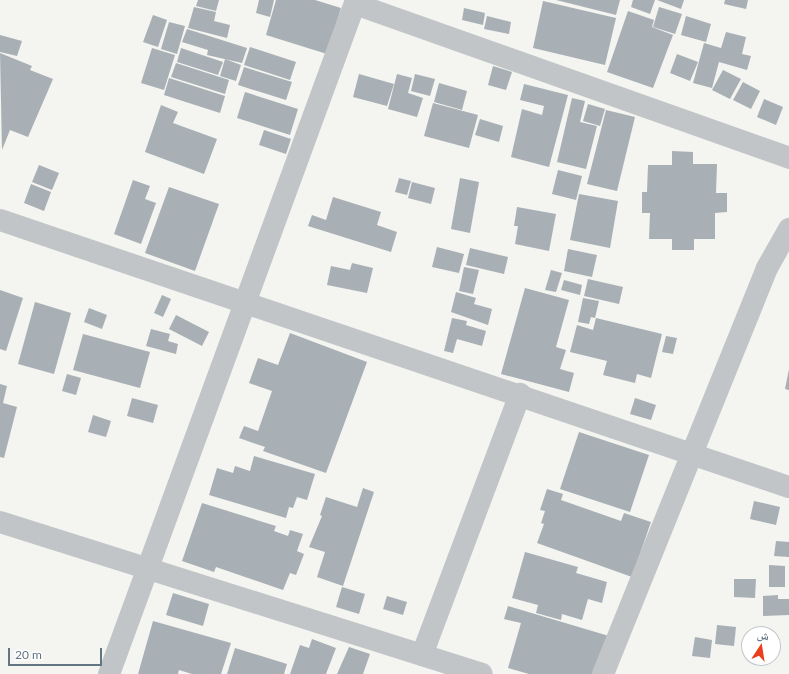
<!DOCTYPE html>
<html>
<head>
<meta charset="utf-8">
<style>
  body { margin:0 }
  #map { position:relative; width:789px; height:674px; overflow:hidden; background:#f4f4f0; font-family:Lato,"Noto Naskh Arabic",sans-serif }
  div>[style] { position:absolute }
  .building>* { inset:0; background:#a8b0b5 }
  .minor>* { height:22px; margin:-11px; padding:0 11px; transform-origin:11px; border-radius:11px; background:#c1c5c8 }
  span { translate:-50% -50%; white-space:nowrap; text-align:center; line-height:1.15; -webkit-text-stroke:4px #fff; paint-order:stroke }
  .north { position:absolute; left:741px; top:626px; width:40px; height:40px; box-sizing:border-box; background:#fff; border:1px solid #c0c8cd; border-radius:50%; rotate:12deg; font-size:11px; font-weight:700; line-height:16px; text-align:center; color:#627582 }
  .north::after { content:''; display:block; margin:auto; width:14px; height:18px; background:#e9401b; clip-path:polygon(50% 0,100% 100%,50% 72%,0 100%) }
  .scale { position:absolute; left:8px; top:648px; width:94px; height:18px; box-sizing:border-box; border:2px solid #627582; border-top:0; padding-left:5px; font-size:12px; line-height:14px; white-space:nowrap; color:#627582; -webkit-text-stroke:3px #fff; paint-order:stroke }
</style>
</head>
<body>
<div id="map">
  <div class="building">
    <i style="clip-path:polygon(198px 0,219px 0,216px 11px,196px 6px)"></i>
    <i style="clip-path:polygon(259px 0,274px 0,270px 17px,256px 13px)"></i>
    <i style="clip-path:polygon(276px 0,315px 0,341px 8px,327px 54px,266px 35px)"></i>
    <i style="clip-path:polygon(556px 0,620px 0,616px 15px)"></i>
    <i style="clip-path:polygon(633px 0,655px 0,650px 14px,631px 7px)"></i>
    <i style="clip-path:polygon(657px 0,684px 0,681px 9px)"></i>
    <i style="clip-path:polygon(725px 0,748px 0,746px 9px,724px 4px)"></i>
    <i style="clip-path:polygon(543px 1px,616px 18px,605px 65px,533px 48px)"></i>
    <i style="clip-path:polygon(194px 7px,216px 12px,214px 21px,230px 25px,227px 38px,188px 28px)"></i>
    <i style="clip-path:polygon(659px 7px,682px 14px,675px 34px,653px 27px)"></i>
    <i style="clip-path:polygon(464px 8px,485px 13px,483px 25px,462px 20px)"></i>
    <i style="clip-path:polygon(628px 11px,654px 20px,652px 27px,673px 35px,653px 88px,607px 72px)"></i>
    <i style="clip-path:polygon(153px 15px,167px 20px,158px 47px,143px 42px)"></i>
    <i style="clip-path:polygon(487px 16px,511px 22px,509px 34px,484px 29px)"></i>
    <i style="clip-path:polygon(686px 16px,711px 24px,706px 42px,681px 35px)"></i>
    <i style="clip-path:polygon(169px 22px,185px 26px,177px 54px,161px 49px)"></i>
    <i style="clip-path:polygon(187px 29px,247px 48px,242px 63px,207px 55px,208px 50px,182px 42px)"></i>
    <i style="clip-path:polygon(726px 32px,746px 37px,742px 54px,751px 56px,747px 70px,719px 62px,712px 88px,693px 83px,704px 43px,721px 48px)"></i>
    <i style="clip-path:polygon(0 35px,22px 41px,17px 56px,0 52px)"></i>
    <i style="clip-path:polygon(250px 47px,296px 62px,290px 80px,244px 65px)"></i>
    <i style="clip-path:polygon(152px 48px,175px 55px,164px 90px,141px 83px)"></i>
    <i style="clip-path:polygon(181px 48px,223px 62px,218px 75px,177px 62px)"></i>
    <i style="clip-path:polygon(0 53px,32px 66px,30px 70px,53px 79px,28px 137px,10px 130px,2px 150px)"></i>
    <i style="clip-path:polygon(677px 54px,698px 62px,690px 81px,670px 73px)"></i>
    <i style="clip-path:polygon(225px 59px,241px 65px,236px 81px,220px 76px)"></i>
    <i style="clip-path:polygon(176px 63px,229px 80px,225px 94px,171px 77px)"></i>
    <i style="clip-path:polygon(493px 66px,512px 72px,506px 90px,488px 85px)"></i>
    <i style="clip-path:polygon(244px 67px,292px 82px,286px 100px,238px 85px)"></i>
    <i style="clip-path:polygon(723px 70px,741px 79px,730px 99px,712px 90px)"></i>
    <i style="clip-path:polygon(359px 74px,394px 84px,387px 106px,353px 97px)"></i>
    <i style="clip-path:polygon(397px 74px,412px 78px,408px 93px,423px 98px,417px 117px,388px 109px)"></i>
    <i style="clip-path:polygon(415px 74px,435px 79px,430px 96px,411px 91px)"></i>
    <i style="clip-path:polygon(169px 78px,225px 96px,220px 113px,164px 95px)"></i>
    <i style="clip-path:polygon(743px 82px,760px 91px,751px 109px,733px 100px)"></i>
    <i style="clip-path:polygon(439px 83px,467px 91px,462px 110px,434px 102px)"></i>
    <i style="clip-path:polygon(524px 84px,568px 95px,549px 167px,511px 157px,522px 109px,542px 115px,544px 106px,520px 100px)"></i>
    <i style="clip-path:polygon(245px 92px,298px 109px,290px 135px,237px 118px)"></i>
    <i style="clip-path:polygon(572px 98px,585px 101px,580px 122px,597px 126px,586px 169px,557px 162px)"></i>
    <i style="clip-path:polygon(764px 99px,783px 107px,776px 125px,757px 117px)"></i>
    <i style="clip-path:polygon(433px 103px,478px 115px,469px 148px,424px 136px)"></i>
    <i style="clip-path:polygon(588px 104px,605px 109px,600px 126px,583px 121px)"></i>
    <i style="clip-path:polygon(161px 105px,178px 112px,173px 123px,217px 139px,204px 174px,145px 152px)"></i>
    <i style="clip-path:polygon(606px 110px,635px 117px,617px 191px,587px 184px)"></i>
    <i style="clip-path:polygon(480px 119px,503px 126px,499px 142px,475px 135px)"></i>
    <i style="clip-path:polygon(264px 130px,291px 139px,286px 154px,259px 145px)"></i>
    <i style="clip-path:polygon(672px 151px,693px 152px,693px 164px,717px 164px,716px 193px,727px 193px,727px 212px,715px 213px,715px 239px,694px 239px,694px 250px,672px 250px,672px 239px,649px 239px,650px 213px,642px 213px,642px 192px,647px 192px,648px 165px,672px 165px)"></i>
    <i style="clip-path:polygon(39px 165px,59px 173px,52px 190px,32px 182px)"></i>
    <i style="clip-path:polygon(558px 170px,582px 176px,576px 200px,552px 194px)"></i>
    <i style="clip-path:polygon(399px 178px,411px 181px,407px 195px,395px 192px)"></i>
    <i style="clip-path:polygon(460px 178px,479px 182px,470px 233px,451px 229px)"></i>
    <i style="clip-path:polygon(133px 180px,150px 186px,145px 199px,156px 203px,141px 244px,114px 234px)"></i>
    <i style="clip-path:polygon(412px 182px,435px 188px,431px 204px,408px 198px)"></i>
    <i style="clip-path:polygon(31px 184px,51px 192px,44px 211px,24px 203px)"></i>
    <i style="clip-path:polygon(169px 187px,219px 204px,195px 271px,145px 253px)"></i>
    <i style="clip-path:polygon(579px 194px,618px 201px,610px 248px,570px 240px)"></i>
    <i style="clip-path:polygon(333px 197px,381px 212px,377px 225px,397px 232px,391px 252px,308px 226px,312px 215px,326px 220px)"></i>
    <i style="clip-path:polygon(517px 207px,556px 214px,549px 251px,515px 244px,518px 226px,514px 226px)"></i>
    <i style="clip-path:polygon(437px 247px,464px 254px,459px 273px,432px 267px)"></i>
    <i style="clip-path:polygon(470px 248px,508px 257px,504px 274px,466px 265px)"></i>
    <i style="clip-path:polygon(568px 249px,597px 255px,592px 277px,564px 271px)"></i>
    <i style="clip-path:polygon(352px 263px,373px 268px,367px 293px,327px 285px,331px 266px,350px 270px)"></i>
    <i style="clip-path:polygon(464px 267px,479px 270px,473px 294px,459px 291px)"></i>
    <i style="clip-path:polygon(551px 270px,562px 273px,556px 292px,545px 290px)"></i>
    <i style="clip-path:polygon(588px 279px,623px 287px,619px 304px,584px 296px)"></i>
    <i style="clip-path:polygon(564px 280px,582px 285px,580px 295px,561px 290px)"></i>
    <i style="clip-path:polygon(525px 288px,569px 300px,556px 347px,566px 350px,560px 369px,574px 373px,569px 392px,501px 374px)"></i>
    <i style="clip-path:polygon(0 290px,23px 298px,6px 351px,0 349px)"></i>
    <i style="clip-path:polygon(456px 292px,476px 298px,474px 304px,492px 309px,488px 325px,451px 312px)"></i>
    <i style="clip-path:polygon(162px 295px,171px 299px,163px 317px,154px 313px)"></i>
    <i style="clip-path:polygon(583px 298px,599px 301px,595px 318px,591px 317px,589px 324px,578px 322px)"></i>
    <i style="clip-path:polygon(35px 302px,71px 313px,54px 374px,18px 364px)"></i>
    <i style="clip-path:polygon(89px 308px,107px 315px,102px 329px,84px 322px)"></i>
    <i style="clip-path:polygon(176px 315px,209px 332px,202px 346px,169px 329px)"></i>
    <i style="clip-path:polygon(452px 318px,467px 321px,466px 325px,486px 331px,482px 346px,457px 339px,453px 353px,444px 351px)"></i>
    <i style="clip-path:polygon(596px 318px,662px 334px,651px 378px,637px 374px,635px 383px,603px 375px,607px 361px,570px 352px,577px 325px,593px 330px)"></i>
    <i style="clip-path:polygon(151px 329px,170px 334px,168px 341px,178px 344px,176px 354px,146px 346px)"></i>
    <i style="clip-path:polygon(290px 333px,367px 362px,326px 473px,263px 451px,265px 447px,239px 438px,244px 426px,258px 431px,272px 391px,249px 383px,258px 358px,278px 365px)"></i>
    <i style="clip-path:polygon(83px 334px,150px 352px,140px 388px,73px 370px)"></i>
    <i style="clip-path:polygon(666px 336px,677px 338px,673px 354px,662px 352px)"></i>
    <i style="clip-path:polygon(789px 369px,789px 390px,785px 389px)"></i>
    <i style="clip-path:polygon(67px 374px,81px 378px,76px 395px,62px 391px)"></i>
    <i style="clip-path:polygon(0 384px,7px 386px,3px 403px,17px 407px,4px 458px,0 457px)"></i>
    <i style="clip-path:polygon(132px 398px,158px 405px,153px 423px,127px 416px)"></i>
    <i style="clip-path:polygon(635px 398px,656px 405px,651px 420px,630px 414px)"></i>
    <i style="clip-path:polygon(93px 415px,111px 421px,106px 437px,88px 432px)"></i>
    <i style="clip-path:polygon(579px 432px,649px 455px,630px 512px,560px 489px)"></i>
    <i style="clip-path:polygon(254px 456px,315px 474px,307px 500px,297px 497px,293px 508px,289px 507px,286px 518px,209px 495px,217px 468px,233px 473px,235px 466px,250px 471px)"></i>
    <i style="clip-path:polygon(363px 488px,374px 492px,343px 586px,317px 577px,325px 552px,309px 547px,322px 516px,320px 515px,326px 497px,357px 507px)"></i>
    <i style="clip-path:polygon(547px 489px,563px 494px,561px 500px,621px 521px,624px 513px,651px 522px,632px 577px,537px 543px,544px 524px,541px 523px,545px 511px,540px 510px)"></i>
    <i style="clip-path:polygon(754px 501px,780px 507px,776px 525px,750px 519px)"></i>
    <i style="clip-path:polygon(202px 503px,276px 526px,274px 531px,288px 536px,290px 530px,303px 534px,297px 551px,304px 554px,296px 575px,290px 573px,283px 590px,216px 567px,214px 572px,182px 561px)"></i>
    <i style="clip-path:polygon(776px 541px,789px 542px,789px 557px,774px 556px)"></i>
    <i style="clip-path:polygon(525px 552px,578px 567px,576px 573px,607px 582px,602px 603px,588px 599px,582px 620px,562px 614px,561px 620px,536px 613px,538px 605px,512px 598px)"></i>
    <i style="clip-path:polygon(769px 565px,785px 566px,785px 587px,769px 587px)"></i>
    <i style="clip-path:polygon(734px 579px,756px 579px,755px 598px,734px 597px)"></i>
    <i style="clip-path:polygon(342px 587px,365px 594px,359px 614px,336px 607px)"></i>
    <i style="clip-path:polygon(173px 593px,209px 604px,203px 626px,166px 615px)"></i>
    <i style="clip-path:polygon(778px 595px,778px 599px,789px 599px,789px 615px,763px 616px,763px 596px)"></i>
    <i style="clip-path:polygon(387px 596px,407px 602px,403px 615px,383px 609px)"></i>
    <i style="clip-path:polygon(508px 606px,609px 636px,598px 674px,529px 674px,508px 668px,521px 623px,504px 619px)"></i>
    <i style="clip-path:polygon(153px 621px,231px 643px,221px 674px,192px 674px,179px 670px,178px 674px,138px 674px)"></i>
    <i style="clip-path:polygon(717px 625px,736px 627px,734px 646px,715px 644px)"></i>
    <i style="clip-path:polygon(695px 637px,712px 640px,710px 658px,692px 656px)"></i>
    <i style="clip-path:polygon(312px 639px,336px 648px,326px 674px,290px 674px,300px 645px,309px 648px)"></i>
    <i style="clip-path:polygon(349px 647px,370px 654px,363px 674px,337px 674px)"></i>
    <i style="clip-path:polygon(235px 648px,287px 664px,284px 674px,227px 674px)"></i>
  </div>
  <div class="minor">
    <i style="left:355px;top:4px;width:461px;rotate:19.5deg"></i>
    <i style="left:0;top:220px;width:833px;rotate:18.7deg"></i>
    <i style="left:0;top:522px;width:505px;rotate:17.5deg"></i>
    <i style="left:422px;top:655px;width:279px;rotate:-69.4deg"></i>
    <i style="left:109px;top:674px;width:718px;rotate:-69.87deg"></i>
    <i style="left:603px;top:674px;width:438px;rotate:-68deg"></i>
    <i style="left:767px;top:268px;width:45px;rotate:-60.6deg"></i>
  </div>
  <div class="north">ش</div>
  <div class="scale">20 m</div>
</div>
</body>
</html>
